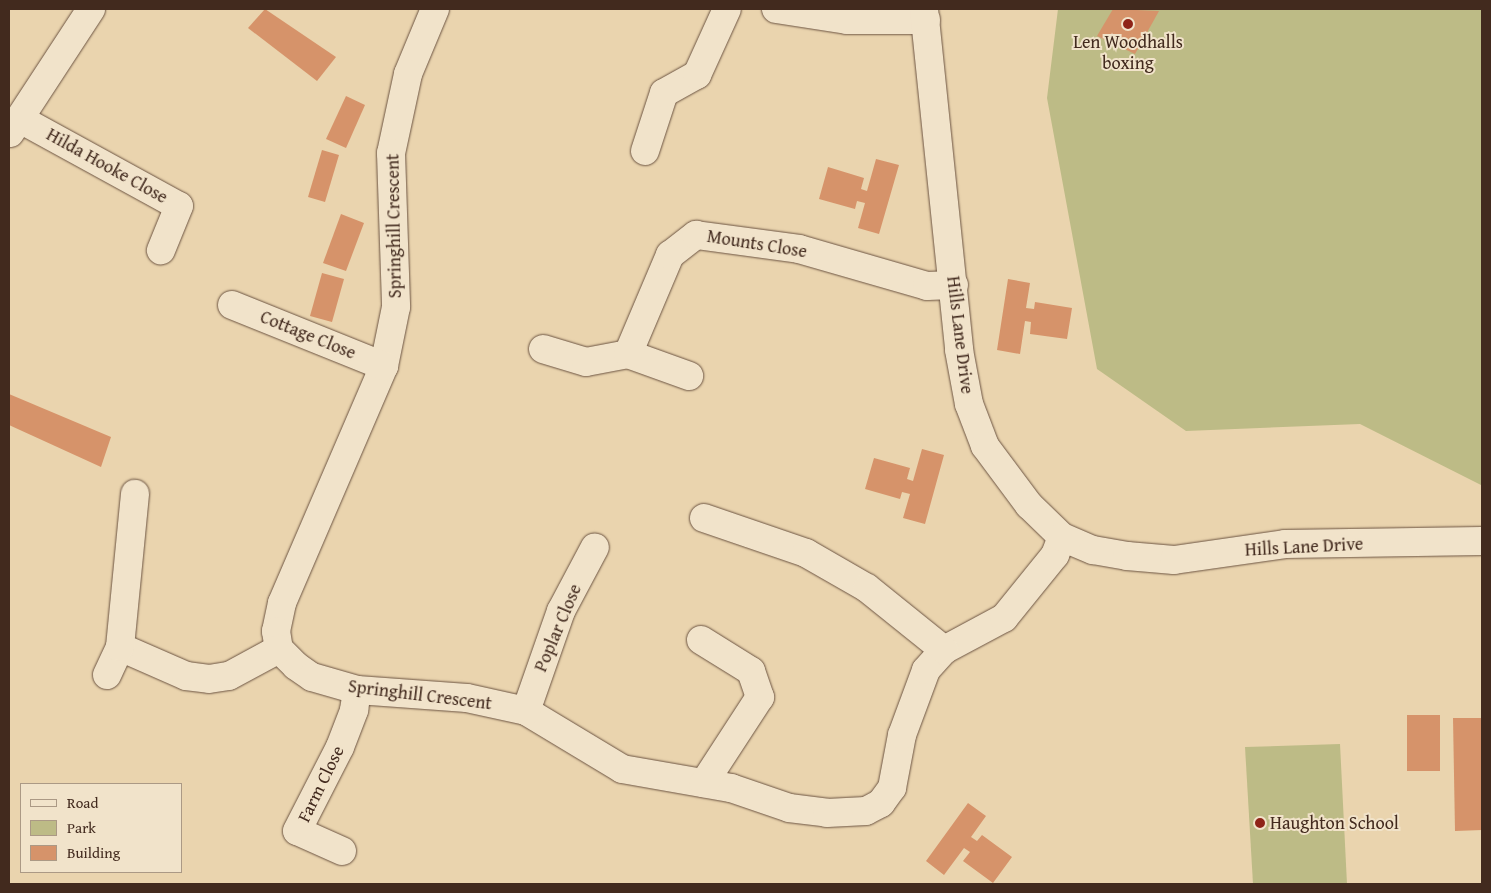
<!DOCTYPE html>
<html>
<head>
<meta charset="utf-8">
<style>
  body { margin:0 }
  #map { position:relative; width:1491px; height:893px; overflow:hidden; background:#ead4ae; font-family:"Gentium Book Plus",serif }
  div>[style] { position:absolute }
  .green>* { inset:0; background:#bdbb86 }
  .building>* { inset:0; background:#d6936a }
  .roads { filter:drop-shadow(0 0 1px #6c5442) drop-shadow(0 0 1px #6c5442) }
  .minor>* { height:28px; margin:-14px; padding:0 14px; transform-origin:14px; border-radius:14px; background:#f1e3ca }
  .dots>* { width:14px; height:14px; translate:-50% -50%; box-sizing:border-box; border:2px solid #f1e3ca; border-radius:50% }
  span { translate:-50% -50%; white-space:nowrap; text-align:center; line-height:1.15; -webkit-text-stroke:4px #f1e3ca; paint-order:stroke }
  .poi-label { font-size:18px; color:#422a1e }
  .left { translate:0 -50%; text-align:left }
  .street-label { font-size:18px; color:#422a1e }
  .frame { position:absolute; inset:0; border:10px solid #422a1e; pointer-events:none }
  .legend { position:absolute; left:20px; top:783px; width:162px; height:90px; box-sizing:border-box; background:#f1e3ca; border:1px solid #ab9985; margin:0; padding:6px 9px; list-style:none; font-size:15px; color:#422a1e }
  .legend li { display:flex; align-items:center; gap:10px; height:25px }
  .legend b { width:25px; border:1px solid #ab9985 }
</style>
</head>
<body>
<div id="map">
  <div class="green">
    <i style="clip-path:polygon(1058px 9px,1482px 9px,1481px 485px,1360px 424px,1186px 431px,1097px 369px,1047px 98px)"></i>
    <i style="clip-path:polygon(1340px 744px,1347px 884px,1253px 884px,1245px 747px)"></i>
  </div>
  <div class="building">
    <i style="clip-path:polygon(265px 9px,336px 57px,317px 81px,248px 28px)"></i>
    <i style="clip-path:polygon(1113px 9px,1159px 11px,1135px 54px,1097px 36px)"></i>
    <i style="clip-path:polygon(346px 96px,365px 105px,346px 148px,326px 139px)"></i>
    <i style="clip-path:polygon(322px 150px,339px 155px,325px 202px,308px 197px)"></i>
    <i style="clip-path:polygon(876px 159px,899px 165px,879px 234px,858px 228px,865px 203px,857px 201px,855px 209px,819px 199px,828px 167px,864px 178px,861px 189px,867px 191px)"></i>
    <i style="clip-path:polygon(341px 214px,364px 223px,346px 271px,323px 263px)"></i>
    <i style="clip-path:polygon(322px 273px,344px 279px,332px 322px,310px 316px)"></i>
    <i style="clip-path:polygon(1008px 279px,1030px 283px,1026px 308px,1034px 309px,1035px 302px,1072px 308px,1067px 339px,1030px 334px,1031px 322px,1025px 321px,1020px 354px,997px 350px)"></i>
    <i style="clip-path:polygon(9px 394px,111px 437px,101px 467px,9px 425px)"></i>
    <i style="clip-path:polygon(922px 449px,944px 455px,925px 524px,903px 518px,910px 494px,902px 492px,900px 499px,865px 489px,874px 458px,910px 468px,907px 479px,913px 481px)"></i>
    <i style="clip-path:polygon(1407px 715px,1440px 715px,1440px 771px,1407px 771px)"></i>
    <i style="clip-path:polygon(1453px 718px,1482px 718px,1482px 830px,1455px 831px)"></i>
    <i style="clip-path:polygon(968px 803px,986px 816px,971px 837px,977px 841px,982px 835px,1012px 857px,993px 883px,963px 861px,970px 852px,964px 848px,944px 875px,926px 861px)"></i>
  </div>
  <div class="roads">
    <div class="minor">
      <i style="left:435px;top:9px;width:70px;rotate:112.6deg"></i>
      <i style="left:408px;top:74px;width:81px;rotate:102.1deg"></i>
      <i style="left:391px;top:153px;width:154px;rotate:88.1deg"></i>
      <i style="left:396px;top:307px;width:60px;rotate:101.5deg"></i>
      <i style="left:384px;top:366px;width:258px;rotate:113.3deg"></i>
      <i style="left:282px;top:603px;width:29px;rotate:102deg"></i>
      <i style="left:276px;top:631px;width:18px;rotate:81deg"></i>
      <i style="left:279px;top:649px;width:24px;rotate:45deg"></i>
      <i style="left:296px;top:666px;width:19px;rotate:35deg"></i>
      <i style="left:312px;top:677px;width:47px;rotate:16.1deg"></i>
      <i style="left:357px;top:690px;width:110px;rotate:4.2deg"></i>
      <i style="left:467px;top:698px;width:60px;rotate:12.4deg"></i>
      <i style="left:526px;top:711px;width:112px;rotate:31.1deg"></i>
      <i style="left:622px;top:769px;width:111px;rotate:9.9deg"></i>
      <i style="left:731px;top:788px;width:61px;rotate:19deg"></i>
      <i style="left:789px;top:808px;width:38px;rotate:7deg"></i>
      <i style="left:827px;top:813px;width:39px;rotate:-3deg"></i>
      <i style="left:866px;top:811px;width:17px;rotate:-28deg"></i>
      <i style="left:881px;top:803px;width:19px;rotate:-54deg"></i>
      <i style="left:892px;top:788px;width:54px;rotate:-79.3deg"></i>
      <i style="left:902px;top:735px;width:69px;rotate:-69.7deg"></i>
      <i style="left:926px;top:670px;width:27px;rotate:-48deg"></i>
      <i style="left:944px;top:650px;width:68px;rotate:-28.1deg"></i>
      <i style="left:1004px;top:618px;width:81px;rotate:-51deg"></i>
      <i style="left:1055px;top:555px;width:19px;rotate:-69deg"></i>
      <i style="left:776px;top:9px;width:72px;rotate:8.8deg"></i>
      <i style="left:847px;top:20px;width:79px"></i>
      <i style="left:924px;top:9px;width:343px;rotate:84.1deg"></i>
      <i style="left:959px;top:350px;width:55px;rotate:79.5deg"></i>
      <i style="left:969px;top:404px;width:45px;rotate:69.1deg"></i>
      <i style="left:985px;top:446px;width:74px;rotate:53.3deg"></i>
      <i style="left:1029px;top:505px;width:46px;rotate:44.1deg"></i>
      <i style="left:1062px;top:537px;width:34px;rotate:23deg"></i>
      <i style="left:1093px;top:550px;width:35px;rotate:10deg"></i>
      <i style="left:1127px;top:556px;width:47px;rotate:4.9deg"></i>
      <i style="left:1174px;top:560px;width:112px;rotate:-8.2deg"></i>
      <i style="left:1285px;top:544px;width:197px;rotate:-0.9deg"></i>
      <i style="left:20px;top:119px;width:181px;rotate:28.7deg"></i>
      <i style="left:179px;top:206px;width:48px;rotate:112.2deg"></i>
      <i style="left:10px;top:133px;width:148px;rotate:-56.8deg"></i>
      <i style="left:645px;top:151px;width:61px;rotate:-71.9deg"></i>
      <i style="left:664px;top:93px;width:38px;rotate:-29deg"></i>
      <i style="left:697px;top:75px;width:72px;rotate:-65.6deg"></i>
      <i style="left:232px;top:305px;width:164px;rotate:21.9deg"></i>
      <i style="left:543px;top:349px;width:45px;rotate:16.8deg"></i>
      <i style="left:586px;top:362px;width:43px;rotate:-10.8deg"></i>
      <i style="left:628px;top:354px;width:65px;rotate:19.8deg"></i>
      <i style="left:628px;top:354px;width:108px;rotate:-67deg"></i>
      <i style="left:670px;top:255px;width:33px;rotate:-38deg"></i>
      <i style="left:696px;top:235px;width:104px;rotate:7.7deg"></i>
      <i style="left:799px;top:249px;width:133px;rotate:16.1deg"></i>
      <i style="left:927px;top:286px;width:27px;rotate:-2deg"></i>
      <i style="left:704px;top:518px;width:108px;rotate:18.9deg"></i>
      <i style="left:806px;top:553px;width:70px;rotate:29.8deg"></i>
      <i style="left:867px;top:588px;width:99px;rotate:38.8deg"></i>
      <i style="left:701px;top:640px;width:59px;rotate:31.8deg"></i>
      <i style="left:751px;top:671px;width:28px;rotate:71deg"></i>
      <i style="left:760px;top:697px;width:103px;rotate:123.1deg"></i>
      <i style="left:120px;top:647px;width:72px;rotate:23.7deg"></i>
      <i style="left:186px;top:676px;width:23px;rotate:7deg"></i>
      <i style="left:209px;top:679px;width:20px;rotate:-9deg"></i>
      <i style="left:229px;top:676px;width:57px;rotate:-28.4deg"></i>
      <i style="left:107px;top:675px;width:31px;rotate:-65deg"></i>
      <i style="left:120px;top:647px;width:154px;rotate:-84.4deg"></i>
      <i style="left:526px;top:711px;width:106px;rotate:-70.7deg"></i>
      <i style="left:561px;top:611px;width:72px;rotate:-62deg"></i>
      <i style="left:342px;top:851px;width:49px;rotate:-156deg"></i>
      <i style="left:297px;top:831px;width:94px;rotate:-62.9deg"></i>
      <i style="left:340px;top:747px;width:40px;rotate:-69deg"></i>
      <i style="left:354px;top:710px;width:20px;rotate:-81deg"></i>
    </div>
  </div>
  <div class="dots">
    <i style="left:1128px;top:24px;background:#8f2418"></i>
    <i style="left:1260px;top:823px;background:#8f2418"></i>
  </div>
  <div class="poi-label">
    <span style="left:1128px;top:53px">Len Woodhalls<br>boxing</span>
    <span class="left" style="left:1270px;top:823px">Haughton School</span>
  </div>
  <div class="street-label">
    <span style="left:107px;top:166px;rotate:29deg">Hilda Hooke Close</span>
    <span style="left:394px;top:226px;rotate:-91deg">Springhill Crescent</span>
    <span style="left:757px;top:244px;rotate:9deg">Mounts Close</span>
    <span style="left:308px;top:335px;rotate:22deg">Cottage Close</span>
    <span style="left:960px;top:335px;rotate:83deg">Hills Lane Drive</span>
    <span style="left:1304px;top:547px;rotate:-3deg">Hills Lane Drive</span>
    <span style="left:558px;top:628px;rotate:-67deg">Poplar Close</span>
    <span style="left:420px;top:695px;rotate:7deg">Springhill Crescent</span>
    <span style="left:321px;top:784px;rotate:-64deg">Farm Close</span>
  </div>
  <div class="frame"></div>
  <ul class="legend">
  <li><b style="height:6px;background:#f1e3ca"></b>Road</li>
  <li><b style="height:14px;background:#bdbb86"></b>Park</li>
  <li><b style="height:14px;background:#d6936a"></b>Building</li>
  </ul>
</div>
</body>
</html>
